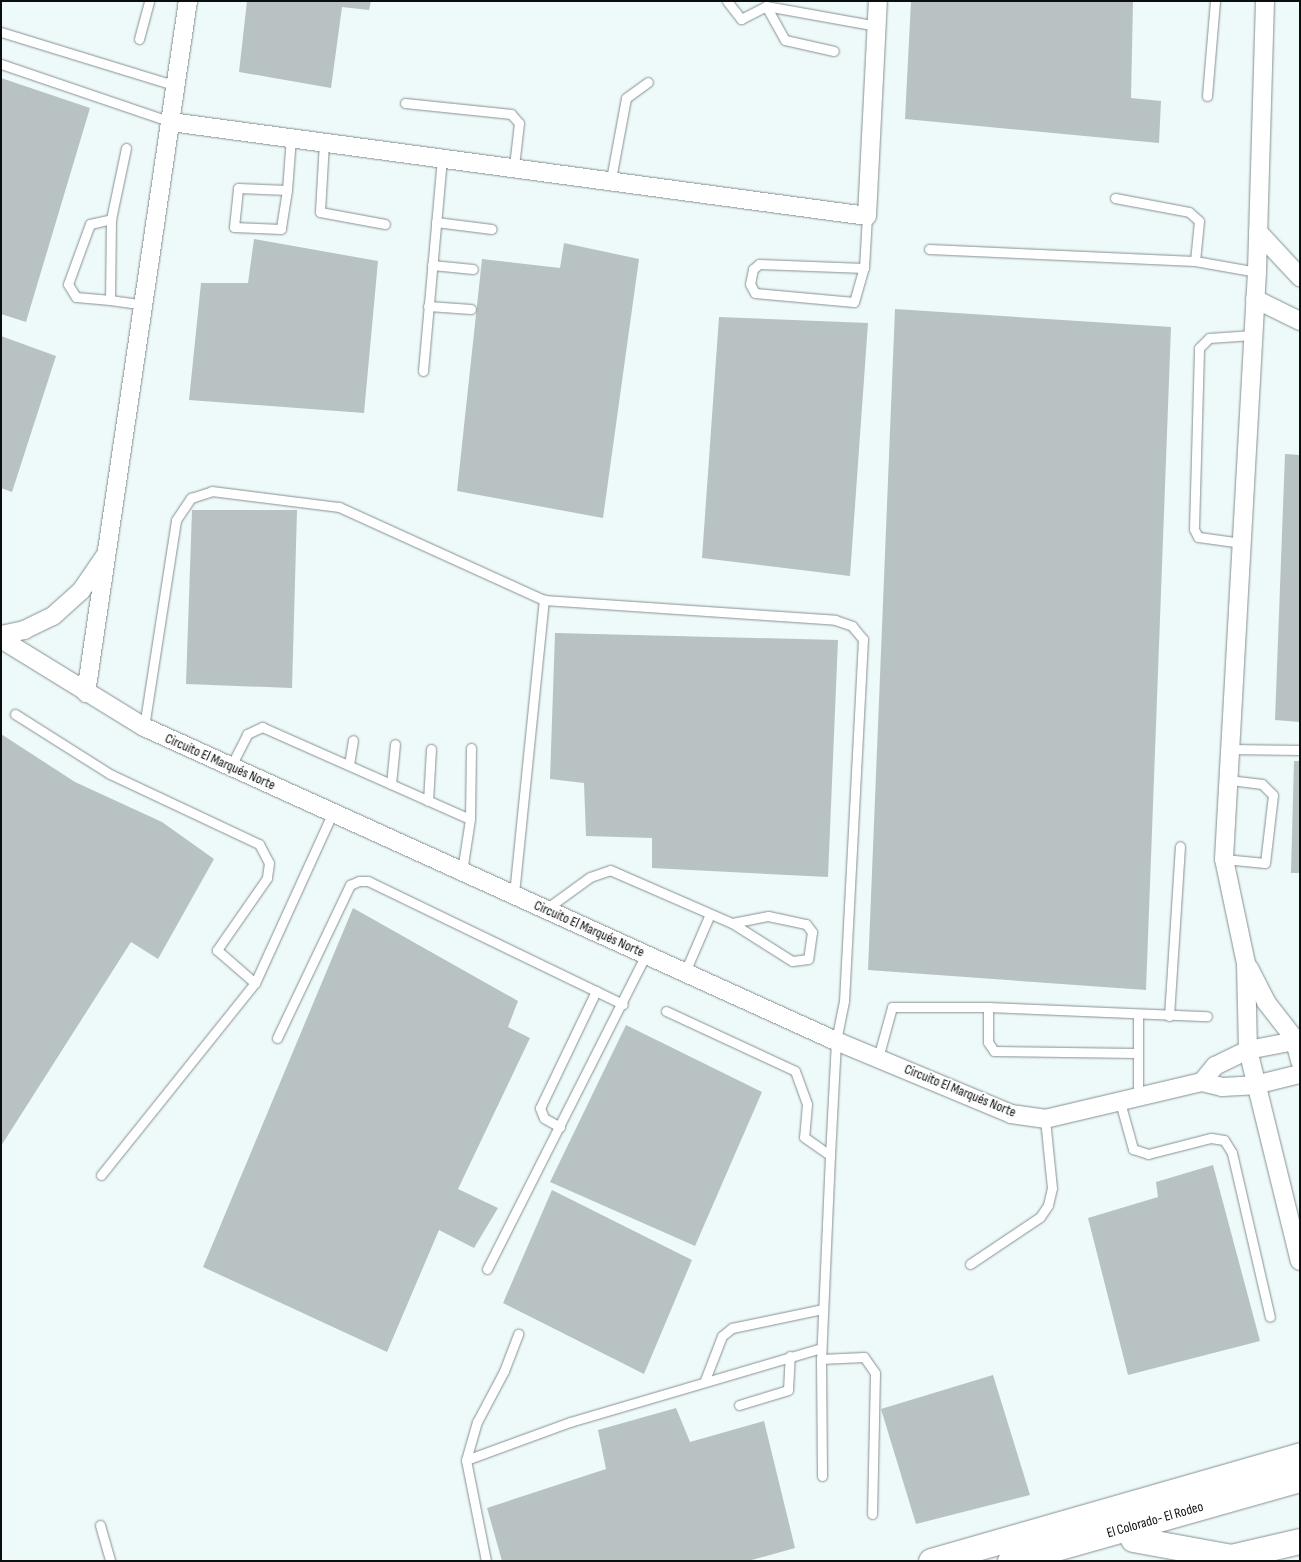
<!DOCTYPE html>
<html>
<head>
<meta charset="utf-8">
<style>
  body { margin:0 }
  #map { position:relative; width:1301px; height:1562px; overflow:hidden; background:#eef9fa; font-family:"Sofia Sans Condensed",sans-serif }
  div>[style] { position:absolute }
  .building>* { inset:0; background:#b8c2c3 }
  .roads { filter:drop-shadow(0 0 1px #869091) drop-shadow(0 0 1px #869091) }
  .service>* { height:9px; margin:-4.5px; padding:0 4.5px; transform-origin:4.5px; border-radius:4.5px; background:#fff }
  .minor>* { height:18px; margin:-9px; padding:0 9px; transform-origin:9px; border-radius:9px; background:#fff }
  .secondary>* { height:25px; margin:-12.5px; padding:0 12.5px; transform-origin:12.5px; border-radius:12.5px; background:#fff }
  span { translate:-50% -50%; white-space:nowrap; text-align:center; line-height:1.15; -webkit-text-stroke:4px #fff; paint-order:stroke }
  .street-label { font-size:14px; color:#0b0e0e }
  .frame { position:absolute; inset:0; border:2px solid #0b0e0e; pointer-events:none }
</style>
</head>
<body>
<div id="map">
  <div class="building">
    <i style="clip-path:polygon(247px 1px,371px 1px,369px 10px,342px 7px,331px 88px,239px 72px)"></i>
    <i style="clip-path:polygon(911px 1px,1133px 1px,1131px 98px,1161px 101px,1159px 143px,905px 119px)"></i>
    <i style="clip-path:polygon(1px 78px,90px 108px,26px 322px,1px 314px)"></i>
    <i style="clip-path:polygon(254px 239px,378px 261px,364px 413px,189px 400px,201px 283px,248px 283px)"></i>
    <i style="clip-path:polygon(564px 243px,639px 259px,603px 518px,457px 491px,482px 259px,560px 268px)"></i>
    <i style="clip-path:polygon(895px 309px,1171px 327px,1146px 990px,868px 970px)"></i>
    <i style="clip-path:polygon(719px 317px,868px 323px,850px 576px,702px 558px)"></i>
    <i style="clip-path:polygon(1px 336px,56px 356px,12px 492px,1px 488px)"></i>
    <i style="clip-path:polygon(1285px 454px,1300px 455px,1300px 722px,1275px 720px)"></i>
    <i style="clip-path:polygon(192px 510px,297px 510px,292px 688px,186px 684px)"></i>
    <i style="clip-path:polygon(555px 633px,838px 640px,828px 877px,652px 868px,652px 838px,586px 836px,584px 783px,550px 779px)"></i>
    <i style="clip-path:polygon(1px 734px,75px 782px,162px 822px,214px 859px,158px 959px,131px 942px,1px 1146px)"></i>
    <i style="clip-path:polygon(1294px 761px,1300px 761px,1300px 873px,1291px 873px)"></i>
    <i style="clip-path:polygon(353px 908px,518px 1001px,508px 1027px,530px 1038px,458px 1189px,498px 1208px,474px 1248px,439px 1230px,387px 1352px,203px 1267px)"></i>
    <i style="clip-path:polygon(626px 1025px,762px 1092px,695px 1246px,550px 1182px)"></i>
    <i style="clip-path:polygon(1213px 1165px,1260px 1341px,1128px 1375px,1088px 1218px,1158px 1197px,1156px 1182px)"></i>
    <i style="clip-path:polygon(552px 1190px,692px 1260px,644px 1374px,503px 1303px)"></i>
    <i style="clip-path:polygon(993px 1375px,1030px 1495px,916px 1524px,881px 1409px)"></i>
    <i style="clip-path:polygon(676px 1408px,690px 1442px,764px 1421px,795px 1548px,748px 1561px,502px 1561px,487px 1508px,606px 1469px,598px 1430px)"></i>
  </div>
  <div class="roads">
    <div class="service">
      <i style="left:727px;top:1px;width:23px;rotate:52deg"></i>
      <i style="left:741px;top:19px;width:28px;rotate:-27deg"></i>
      <i style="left:766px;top:6px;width:113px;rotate:10.2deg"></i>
      <i style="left:766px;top:6px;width:39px;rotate:61deg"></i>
      <i style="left:785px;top:40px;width:50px;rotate:12.7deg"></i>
      <i style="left:1px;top:32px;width:183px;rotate:17.1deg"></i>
      <i style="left:139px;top:39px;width:39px;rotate:-75deg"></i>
      <i style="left:1px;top:64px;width:180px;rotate:18.8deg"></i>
      <i style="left:1207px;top:96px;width:95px;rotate:-85.2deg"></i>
      <i style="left:405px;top:103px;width:107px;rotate:5.9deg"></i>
      <i style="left:511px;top:114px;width:12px;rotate:48deg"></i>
      <i style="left:519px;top:123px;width:43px;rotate:96.6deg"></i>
      <i style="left:324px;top:142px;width:70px;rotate:93.3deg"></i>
      <i style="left:320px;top:212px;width:66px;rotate:10.5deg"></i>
      <i style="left:126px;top:148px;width:73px;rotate:101.9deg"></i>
      <i style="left:111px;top:219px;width:81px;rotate:90.7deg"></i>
      <i style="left:110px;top:300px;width:34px;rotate:8deg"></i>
      <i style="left:611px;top:179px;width:82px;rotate:-79.5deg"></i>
      <i style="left:626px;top:98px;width:27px;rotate:-36deg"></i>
      <i style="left:287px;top:190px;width:39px;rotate:99deg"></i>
      <i style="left:281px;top:229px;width:47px;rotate:-177.6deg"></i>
      <i style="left:234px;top:227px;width:39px;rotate:-84deg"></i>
      <i style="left:238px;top:188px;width:49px;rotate:2.3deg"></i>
      <i style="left:287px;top:190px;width:53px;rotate:-85.7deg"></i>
      <i style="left:1115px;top:198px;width:75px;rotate:10.7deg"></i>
      <i style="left:1189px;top:212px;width:13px;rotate:42deg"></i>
      <i style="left:1199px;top:221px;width:40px;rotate:95.7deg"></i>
      <i style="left:1195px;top:261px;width:63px;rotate:10.1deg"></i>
      <i style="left:436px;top:222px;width:56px;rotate:7.1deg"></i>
      <i style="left:929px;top:249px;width:266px;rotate:2.6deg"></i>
      <i style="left:432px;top:265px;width:41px;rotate:5.6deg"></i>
      <i style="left:864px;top:268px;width:105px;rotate:-177.8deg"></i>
      <i style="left:759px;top:264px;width:8px;rotate:140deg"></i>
      <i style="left:753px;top:269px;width:15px;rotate:101deg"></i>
      <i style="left:750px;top:284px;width:10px;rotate:61deg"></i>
      <i style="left:755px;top:293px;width:99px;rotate:5.2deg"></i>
      <i style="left:854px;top:302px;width:35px;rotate:-74deg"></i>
      <i style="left:864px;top:268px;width:52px;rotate:-86.7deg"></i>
      <i style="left:110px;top:300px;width:34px;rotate:-175deg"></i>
      <i style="left:76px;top:297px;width:15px;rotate:-122deg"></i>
      <i style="left:68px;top:284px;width:64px;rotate:-69.9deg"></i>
      <i style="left:90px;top:224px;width:22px;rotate:-13deg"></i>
      <i style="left:428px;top:306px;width:43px;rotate:4deg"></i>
      <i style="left:423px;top:371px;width:215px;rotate:-84.9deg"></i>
      <i style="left:1242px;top:543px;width:44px;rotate:-172.2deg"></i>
      <i style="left:1198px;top:537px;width:9px;rotate:-117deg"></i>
      <i style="left:1194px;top:529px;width:181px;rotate:-88.4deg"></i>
      <i style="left:1199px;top:348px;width:14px;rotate:-45deg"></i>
      <i style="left:1209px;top:338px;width:44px;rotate:-3.9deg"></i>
      <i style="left:15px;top:714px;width:112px;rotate:32.3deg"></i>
      <i style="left:110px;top:774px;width:165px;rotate:25.2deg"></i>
      <i style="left:259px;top:844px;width:21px;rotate:62deg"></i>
      <i style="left:269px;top:863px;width:15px;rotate:98deg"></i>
      <i style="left:267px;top:878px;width:88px;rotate:124.8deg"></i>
      <i style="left:217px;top:950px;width:50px;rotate:41deg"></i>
      <i style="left:144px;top:727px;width:209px;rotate:-81.2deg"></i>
      <i style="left:176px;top:520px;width:27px;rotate:-56deg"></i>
      <i style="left:191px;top:498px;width:22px;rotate:-18deg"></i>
      <i style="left:212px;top:491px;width:128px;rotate:7.2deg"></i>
      <i style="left:339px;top:507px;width:225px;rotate:24.4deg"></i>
      <i style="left:1230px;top:749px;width:70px;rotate:0.8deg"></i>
      <i style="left:349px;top:765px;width:25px;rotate:-81deg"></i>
      <i style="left:231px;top:766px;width:36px;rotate:-63deg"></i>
      <i style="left:247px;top:734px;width:17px;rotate:-25deg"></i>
      <i style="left:262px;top:727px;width:227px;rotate:23.9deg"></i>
      <i style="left:470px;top:819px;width:53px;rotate:98.7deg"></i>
      <i style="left:391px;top:784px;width:40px;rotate:-84.3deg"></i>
      <i style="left:428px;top:801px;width:52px;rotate:-86.7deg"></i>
      <i style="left:470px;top:819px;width:71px;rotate:-89.2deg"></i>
      <i style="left:1224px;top:859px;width:41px;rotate:5.6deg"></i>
      <i style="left:1265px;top:863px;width:68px;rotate:-83.3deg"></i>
      <i style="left:1273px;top:795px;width:16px;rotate:-135deg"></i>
      <i style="left:1262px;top:784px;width:34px;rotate:-173deg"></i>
      <i style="left:514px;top:894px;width:296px;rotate:-84.2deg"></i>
      <i style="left:544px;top:600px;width:292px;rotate:3.9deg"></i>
      <i style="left:835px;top:620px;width:18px;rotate:19deg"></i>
      <i style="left:852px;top:626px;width:17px;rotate:50deg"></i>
      <i style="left:863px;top:639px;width:362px;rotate:93deg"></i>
      <i style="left:844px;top:1001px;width:41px;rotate:101.3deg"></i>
      <i style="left:836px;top:1041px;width:114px;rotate:93deg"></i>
      <i style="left:830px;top:1155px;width:204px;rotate:92.5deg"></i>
      <i style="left:821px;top:1359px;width:117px;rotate:89.5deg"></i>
      <i style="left:546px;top:909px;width:54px;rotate:-36deg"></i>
      <i style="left:590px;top:877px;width:21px;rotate:-19deg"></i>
      <i style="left:610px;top:870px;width:133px;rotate:23.5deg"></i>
      <i style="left:732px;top:923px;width:37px;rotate:-11deg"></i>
      <i style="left:768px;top:916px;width:39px;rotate:12deg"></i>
      <i style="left:806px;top:924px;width:10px;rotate:53deg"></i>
      <i style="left:812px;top:932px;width:27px;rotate:98deg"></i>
      <i style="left:808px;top:959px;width:16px;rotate:173deg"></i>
      <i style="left:792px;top:961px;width:71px;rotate:-147.7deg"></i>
      <i style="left:685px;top:972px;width:63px;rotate:-66.7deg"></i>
      <i style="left:666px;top:1011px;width:142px;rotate:24.9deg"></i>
      <i style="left:795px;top:1071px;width:35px;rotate:70deg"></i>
      <i style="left:807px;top:1104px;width:33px;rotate:95deg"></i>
      <i style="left:804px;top:1137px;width:32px;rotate:35deg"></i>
      <i style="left:1138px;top:1015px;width:83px;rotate:90deg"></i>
      <i style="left:1169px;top:1016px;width:170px;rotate:-86.3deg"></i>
      <i style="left:277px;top:1038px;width:170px;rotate:-64.5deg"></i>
      <i style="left:350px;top:885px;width:10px;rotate:-24deg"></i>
      <i style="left:359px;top:881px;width:9px"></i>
      <i style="left:368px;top:881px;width:283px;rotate:25.8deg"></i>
      <i style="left:1136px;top:1053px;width:142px;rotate:-179.2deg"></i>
      <i style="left:994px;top:1051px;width:11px;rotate:-124deg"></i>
      <i style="left:988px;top:1042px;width:35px;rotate:-90deg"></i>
      <i style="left:988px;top:1007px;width:219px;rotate:2.4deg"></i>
      <i style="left:878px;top:1058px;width:53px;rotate:-74.6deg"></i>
      <i style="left:892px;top:1007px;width:96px"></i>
      <i style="left:1120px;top:1102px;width:49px;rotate:74.5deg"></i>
      <i style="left:1133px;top:1149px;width:16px;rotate:18deg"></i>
      <i style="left:1148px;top:1154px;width:65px;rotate:-14.3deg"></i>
      <i style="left:1211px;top:1138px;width:13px;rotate:9deg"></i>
      <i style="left:1224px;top:1140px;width:15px;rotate:58deg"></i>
      <i style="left:1232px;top:1153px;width:168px;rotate:77deg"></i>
      <i style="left:560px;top:1127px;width:18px;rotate:-151deg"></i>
      <i style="left:544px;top:1118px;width:11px;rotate:-112deg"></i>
      <i style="left:540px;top:1108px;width:130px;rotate:-64.4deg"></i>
      <i style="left:101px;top:1175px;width:246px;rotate:-51.3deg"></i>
      <i style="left:255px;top:983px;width:188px;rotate:-65.5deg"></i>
      <i style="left:970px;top:1264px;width:84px;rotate:-33.9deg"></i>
      <i style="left:1040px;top:1217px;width:14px;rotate:-56deg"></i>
      <i style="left:1048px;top:1205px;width:17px;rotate:-77deg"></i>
      <i style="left:1052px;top:1188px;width:69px;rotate:-95.8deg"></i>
      <i style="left:487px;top:1269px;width:353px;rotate:-63.2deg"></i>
      <i style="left:821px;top:1359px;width:43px;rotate:-2.7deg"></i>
      <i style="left:864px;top:1357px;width:19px;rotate:55deg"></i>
      <i style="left:875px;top:1373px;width:141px;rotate:91.2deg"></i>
      <i style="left:705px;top:1380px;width:47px;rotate:-68.9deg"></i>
      <i style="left:722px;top:1336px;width:13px;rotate:-39deg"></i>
      <i style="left:732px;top:1328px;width:92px;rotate:-11.9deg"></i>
      <i style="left:739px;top:1405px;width:51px;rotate:-17deg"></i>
      <i style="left:788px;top:1390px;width:34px;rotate:-87deg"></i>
      <i style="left:466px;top:1460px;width:111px;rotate:-20.1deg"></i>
      <i style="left:570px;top:1422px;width:262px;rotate:-16.4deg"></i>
      <i style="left:100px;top:1525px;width:37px;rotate:74deg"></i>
      <i style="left:486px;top:1561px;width:103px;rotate:-101.2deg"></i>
      <i style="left:466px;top:1460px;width:40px;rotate:-74deg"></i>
      <i style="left:477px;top:1422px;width:58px;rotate:-62.1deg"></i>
      <i style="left:504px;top:1371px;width:40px;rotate:-69deg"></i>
    </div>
    <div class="minor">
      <i style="left:1265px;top:1px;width:271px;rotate:91.7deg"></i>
      <i style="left:1257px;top:272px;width:588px;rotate:93.22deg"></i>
      <i style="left:1224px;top:859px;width:106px;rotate:78.1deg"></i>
      <i style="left:1246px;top:963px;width:87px;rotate:88.7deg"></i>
      <i style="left:1248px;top:1050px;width:217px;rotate:76.2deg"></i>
      <i style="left:171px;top:122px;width:702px;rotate:7.69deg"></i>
      <i style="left:867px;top:216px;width:215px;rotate:-87.1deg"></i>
      <i style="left:1258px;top:232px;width:62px;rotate:47deg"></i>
      <i style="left:1255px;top:299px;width:50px;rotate:26.1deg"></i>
      <i style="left:1px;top:635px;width:24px;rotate:-12deg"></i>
      <i style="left:24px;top:630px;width:32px;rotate:-26deg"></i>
      <i style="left:53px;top:616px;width:38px;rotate:-42deg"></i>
      <i style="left:81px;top:591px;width:42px;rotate:-55.6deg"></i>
      <i style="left:1px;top:639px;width:168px;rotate:31.6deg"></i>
      <i style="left:144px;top:727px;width:760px;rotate:24.41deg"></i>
      <i style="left:836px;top:1041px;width:190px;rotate:22.6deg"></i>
      <i style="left:1011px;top:1114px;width:34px;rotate:8deg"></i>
      <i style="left:1045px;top:1119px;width:161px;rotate:-13.3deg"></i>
      <i style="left:1202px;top:1082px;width:21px;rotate:14deg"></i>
      <i style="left:1222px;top:1087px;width:33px;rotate:-3deg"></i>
      <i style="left:1255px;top:1085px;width:46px;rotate:-13.7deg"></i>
      <i style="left:86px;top:693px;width:699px;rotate:-81.62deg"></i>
      <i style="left:1249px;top:968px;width:38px;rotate:63deg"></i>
      <i style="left:1266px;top:1002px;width:46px;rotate:52.1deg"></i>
      <i style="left:1294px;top:1038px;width:24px;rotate:75deg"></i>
      <i style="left:1202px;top:1082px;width:21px;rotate:-51deg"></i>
      <i style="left:1215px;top:1066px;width:37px;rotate:-26deg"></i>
      <i style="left:1248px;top:1050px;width:53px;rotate:-10.9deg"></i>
    </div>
    <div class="secondary">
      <i style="left:1133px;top:1539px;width:100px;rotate:10.4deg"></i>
      <i style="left:1231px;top:1557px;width:71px;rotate:-13.1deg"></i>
      <i style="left:931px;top:1561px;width:384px;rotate:-16deg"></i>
      <i style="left:1010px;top:1561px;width:301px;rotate:-15.8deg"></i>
    </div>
  </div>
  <div class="street-label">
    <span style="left:220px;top:762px;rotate:24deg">Circuito El Marqués Norte</span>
    <span style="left:589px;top:929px;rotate:24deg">Circuito El Marqués Norte</span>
    <span style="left:960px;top:1091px;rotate:22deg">Circuito El Marqués Norte</span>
    <span style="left:1155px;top:1520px;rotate:-16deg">El Colorado- El Rodeo</span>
  </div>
  <div class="frame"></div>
</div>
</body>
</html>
